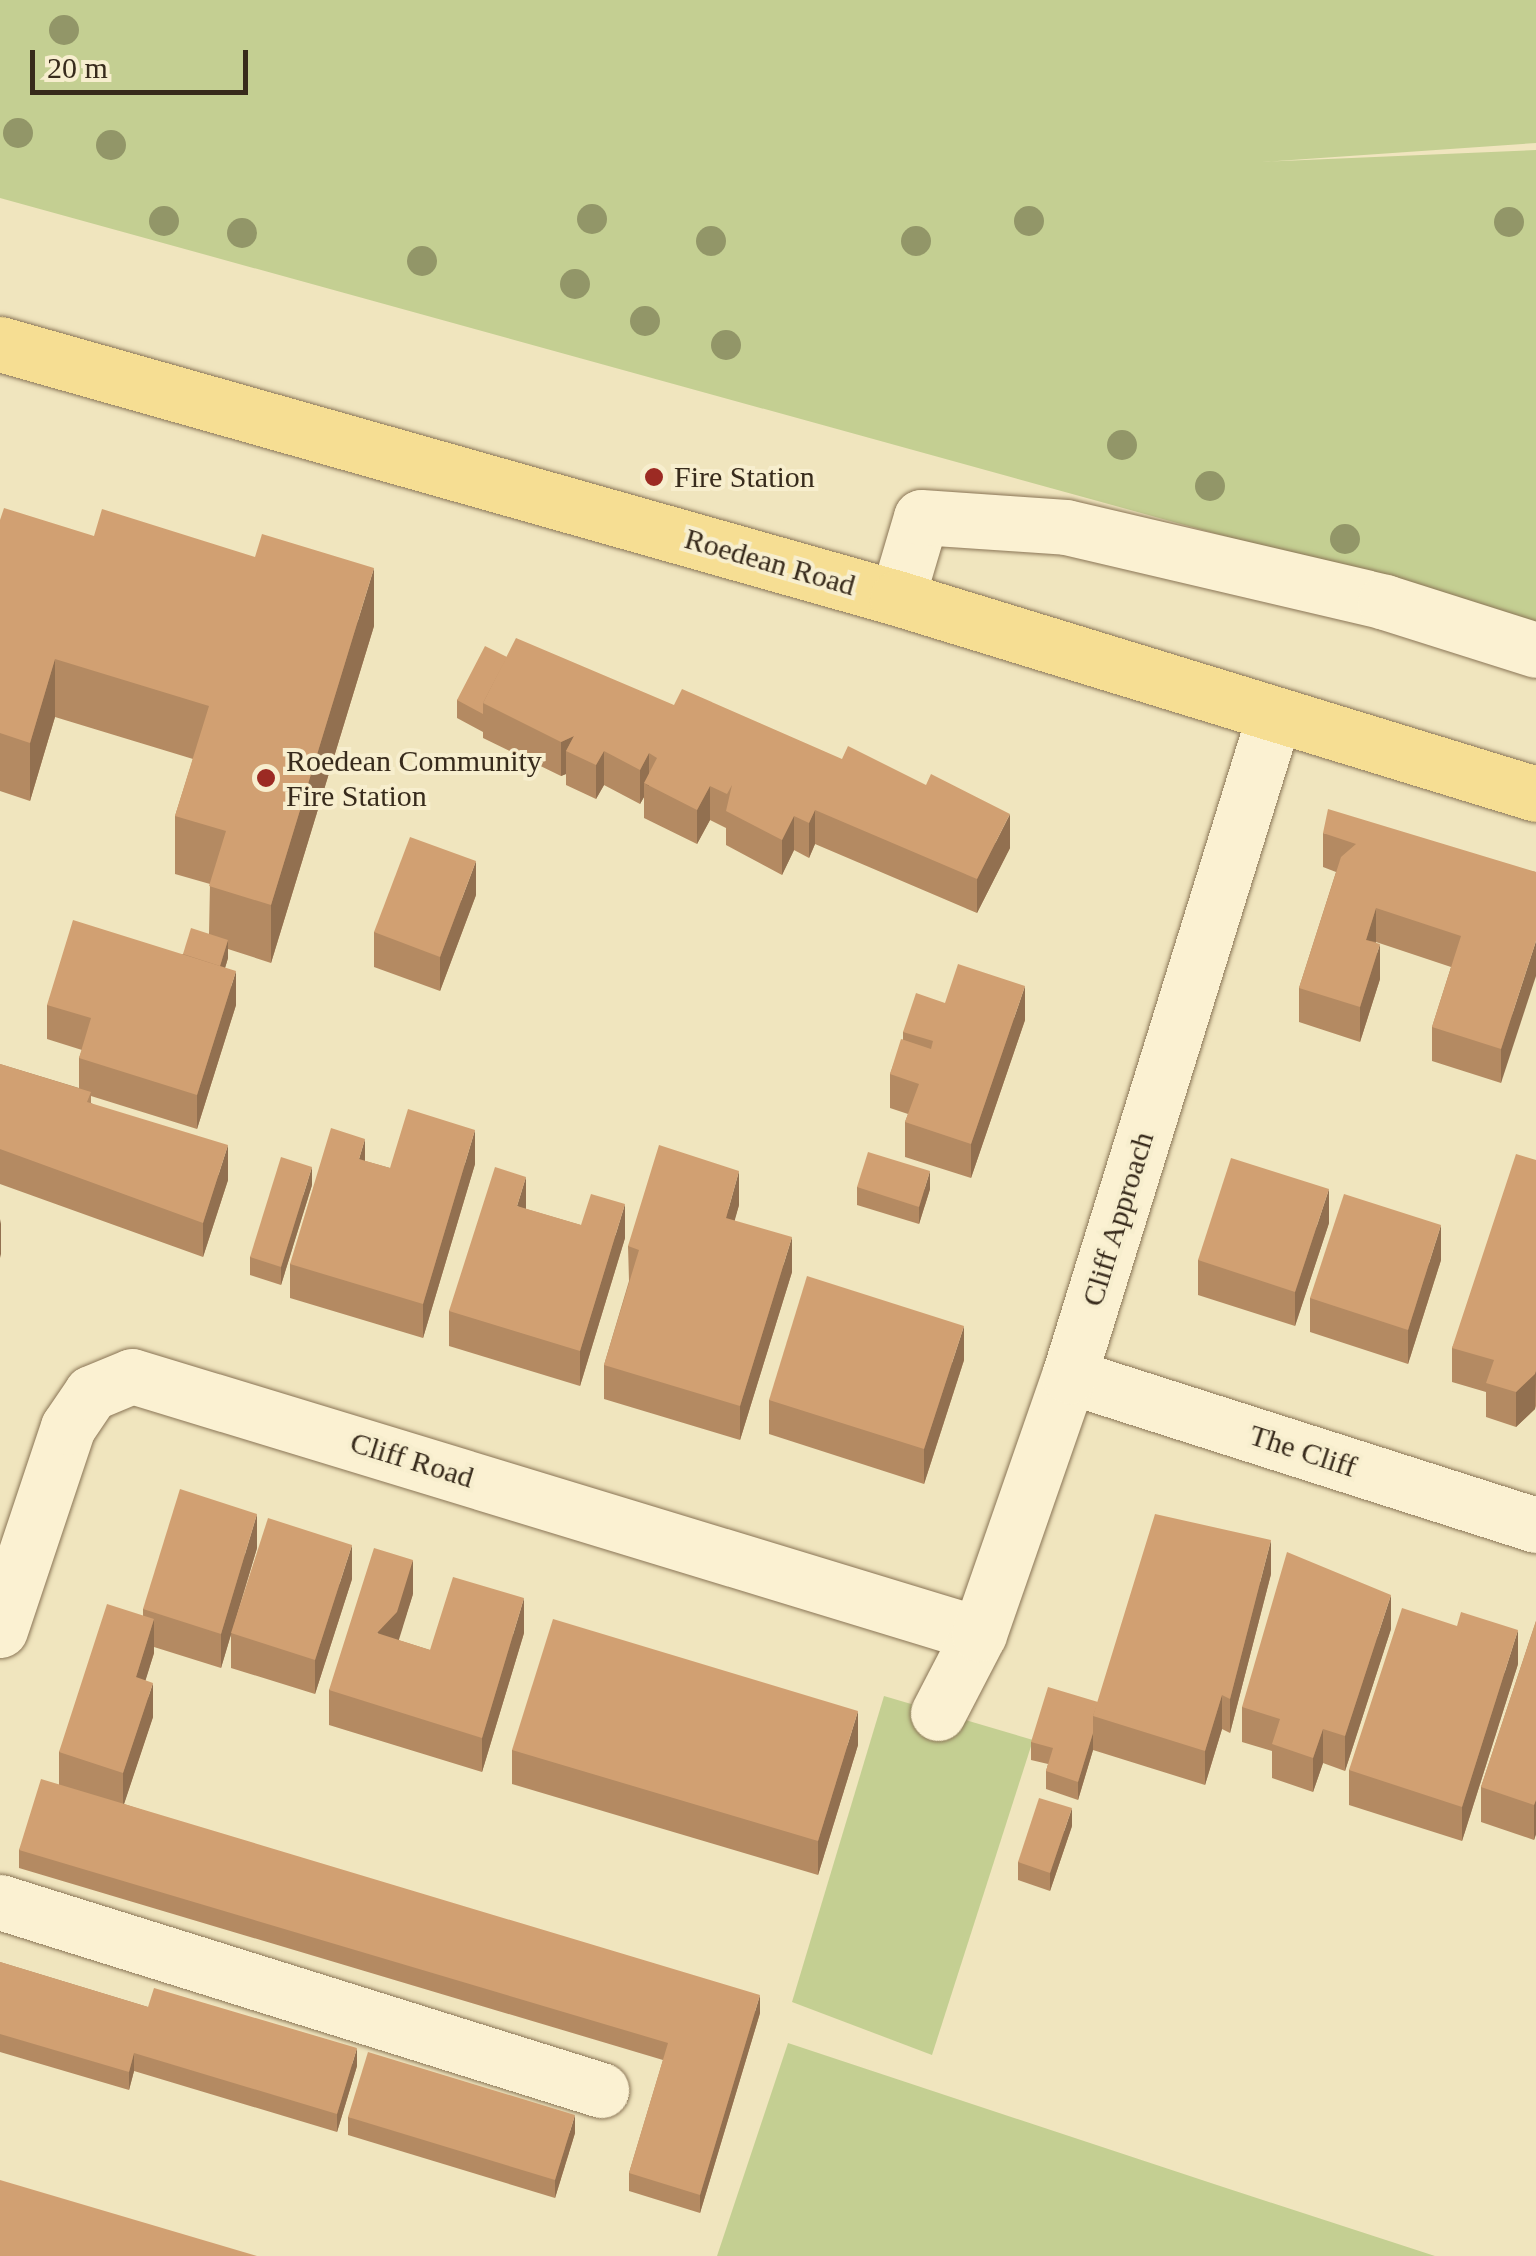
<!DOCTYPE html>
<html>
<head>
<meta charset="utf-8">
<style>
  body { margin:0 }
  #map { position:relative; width:1536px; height:2256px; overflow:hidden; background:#f0e5be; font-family:"Times New Roman",serif }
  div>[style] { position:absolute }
  .green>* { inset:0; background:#c4cf92 }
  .roads { filter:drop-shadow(0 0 2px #8a7556) drop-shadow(0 0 2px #8a7556) }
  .minor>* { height:55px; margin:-27.5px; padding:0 27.5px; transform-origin:27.5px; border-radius:27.5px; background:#fbf1d2 }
  .major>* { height:55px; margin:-27.5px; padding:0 27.5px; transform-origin:27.5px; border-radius:27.5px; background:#f6de93 }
  .trees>* { width:30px; height:30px; margin:-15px; border-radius:50%; background:#929668 }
  .wall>* { inset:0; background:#b48a62 }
  .shaded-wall>* { inset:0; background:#927050 }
  .building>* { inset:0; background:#d1a072 }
  .dots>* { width:28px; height:28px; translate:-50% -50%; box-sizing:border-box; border:5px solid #f7eece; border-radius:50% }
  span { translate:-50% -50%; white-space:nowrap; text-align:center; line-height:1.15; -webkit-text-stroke:8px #f7eece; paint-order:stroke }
  .poi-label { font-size:30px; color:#382b1c }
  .left { translate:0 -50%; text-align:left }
  .street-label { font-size:30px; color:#382b1c }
  .scale { position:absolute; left:30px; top:50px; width:218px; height:45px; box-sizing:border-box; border:5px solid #382b1c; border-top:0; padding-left:12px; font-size:30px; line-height:35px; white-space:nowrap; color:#382b1c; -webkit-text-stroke:8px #f7eece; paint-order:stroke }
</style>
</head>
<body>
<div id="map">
  <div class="green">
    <i style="clip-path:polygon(0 0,1536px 0,1536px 143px,1261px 162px,1536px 150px,1536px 622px,0 198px)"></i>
    <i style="clip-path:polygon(884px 1696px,1033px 1740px,932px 2055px,792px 2002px)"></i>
    <i style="clip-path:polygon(788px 2043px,1217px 2185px,1435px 2256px,717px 2256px)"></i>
  </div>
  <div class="roads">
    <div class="minor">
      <i style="left:897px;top:598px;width:84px;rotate:-73.5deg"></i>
      <i style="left:921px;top:517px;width:145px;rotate:3.9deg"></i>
      <i style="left:1066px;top:527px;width:328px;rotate:13.2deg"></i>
      <i style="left:1385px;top:602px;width:158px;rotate:17.6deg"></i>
      <i style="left:1069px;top:1376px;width:490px;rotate:17.7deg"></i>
      <i style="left:0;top:1630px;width:214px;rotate:-71.5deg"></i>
      <i style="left:68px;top:1427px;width:41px;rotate:-55.9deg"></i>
      <i style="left:91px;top:1393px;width:44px;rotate:-22.5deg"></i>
      <i style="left:132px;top:1376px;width:885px;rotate:16.94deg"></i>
      <i style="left:938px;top:1713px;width:89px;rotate:-62.6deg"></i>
      <i style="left:979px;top:1634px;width:273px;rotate:-70.8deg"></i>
      <i style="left:1069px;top:1376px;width:691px;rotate:-72.74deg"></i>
      <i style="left:0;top:1902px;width:630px;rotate:17.37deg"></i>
    </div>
    <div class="major">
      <i style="left:0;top:344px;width:932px;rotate:15.81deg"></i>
      <i style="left:897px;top:598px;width:668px;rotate:17.05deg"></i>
    </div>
  </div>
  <div class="trees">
    <i style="left:64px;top:30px"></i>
    <i style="left:18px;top:133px"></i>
    <i style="left:111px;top:145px"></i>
    <i style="left:592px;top:219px"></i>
    <i style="left:164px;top:221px"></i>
    <i style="left:1029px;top:221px"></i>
    <i style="left:1509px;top:222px"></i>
    <i style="left:242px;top:233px"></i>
    <i style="left:711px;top:241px"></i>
    <i style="left:916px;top:241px"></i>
    <i style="left:422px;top:261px"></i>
    <i style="left:575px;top:284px"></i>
    <i style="left:645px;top:321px"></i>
    <i style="left:726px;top:345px"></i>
    <i style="left:1122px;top:445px"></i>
    <i style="left:1210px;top:486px"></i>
    <i style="left:1345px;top:539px"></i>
  </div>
  <div class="wall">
    <i style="clip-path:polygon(0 520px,374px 626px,271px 963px,228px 949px,228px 958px,225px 968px,236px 1005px,197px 1129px,91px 1096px,91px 1103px,228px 1180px,203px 1257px,0 1184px,0 1064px,79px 1088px,79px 1058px,82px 1050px,47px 1039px,47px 1005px,183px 954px,209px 934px,210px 884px,175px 874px,175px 816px,193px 759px,55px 717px,30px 801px,0 791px)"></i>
    <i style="clip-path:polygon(507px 657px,1010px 848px,977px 913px,815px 844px,809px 858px,794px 850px,782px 875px,726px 845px,726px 828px,710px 820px,697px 844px,644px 818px,644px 797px,640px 804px,604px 785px,596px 799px,566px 785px,566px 774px,561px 776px,483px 738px,483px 732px,457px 718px,457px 700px)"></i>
    <i style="clip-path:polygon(1323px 833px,1536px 872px,1501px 1083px,1432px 1061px,1432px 1027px,1451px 967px,1376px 942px,1380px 979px,1360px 1042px,1299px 1022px,1299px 988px,1336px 872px,1323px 867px)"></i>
    <i style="clip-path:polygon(476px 895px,440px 991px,374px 967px,374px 932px)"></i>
    <i style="clip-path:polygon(945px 1003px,1025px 1020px,971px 1178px,905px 1157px,905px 1122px,908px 1114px,890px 1108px,890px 1074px,903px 1039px,903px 1032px)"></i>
    <i style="clip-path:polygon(1536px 1160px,1536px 1406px,1535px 1409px,1516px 1427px,1486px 1417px,1486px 1392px,1452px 1382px,1452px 1348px)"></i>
    <i style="clip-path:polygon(365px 1161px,390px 1168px,475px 1164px,423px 1338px,290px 1298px,290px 1264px)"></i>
    <i style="clip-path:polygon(312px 1185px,281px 1285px,250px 1275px,250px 1257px)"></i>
    <i style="clip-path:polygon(857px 1187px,930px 1189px,919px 1224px,857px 1205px)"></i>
    <i style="clip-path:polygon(739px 1205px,734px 1221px,792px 1272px,740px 1440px,604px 1399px,604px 1365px,629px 1281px,628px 1246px)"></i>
    <i style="clip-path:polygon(526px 1209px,625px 1238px,580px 1386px,449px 1346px,449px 1311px)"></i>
    <i style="clip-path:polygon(1329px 1223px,1295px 1326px,1198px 1295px,1198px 1260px)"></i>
    <i style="clip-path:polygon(1441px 1260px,1408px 1364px,1310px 1332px,1310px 1298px)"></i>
    <i style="clip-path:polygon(964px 1360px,924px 1484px,769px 1434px,769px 1400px)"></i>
    <i style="clip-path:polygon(257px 1548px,235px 1622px,352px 1579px,315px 1694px,231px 1668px,231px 1634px,221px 1668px,154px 1647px,154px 1653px,145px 1681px,153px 1717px,124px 1804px,760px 2013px,700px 2213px,629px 2191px,629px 2173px,663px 2060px,19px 1868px,19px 1850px,59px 1785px,59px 1752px,143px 1616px,143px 1609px)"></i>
    <i style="clip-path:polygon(1271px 1574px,1230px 1733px,1222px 1729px,1205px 1785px,1093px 1750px,1078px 1800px,1046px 1789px,1046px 1771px,1048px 1764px,1031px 1760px,1031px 1742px,1098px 1702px)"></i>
    <i style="clip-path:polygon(413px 1594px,398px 1640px,430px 1650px,524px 1633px,482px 1772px,329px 1725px,329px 1690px)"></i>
    <i style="clip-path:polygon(1536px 1621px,1536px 1834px,1534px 1840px,1481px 1822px,1481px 1787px)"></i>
    <i style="clip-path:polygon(1391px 1629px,1345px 1771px,1323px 1763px,1313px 1792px,1272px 1778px,1272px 1751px,1242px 1742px,1242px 1707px)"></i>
    <i style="clip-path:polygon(1518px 1664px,1462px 1841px,1349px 1805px,1349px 1770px)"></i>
    <i style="clip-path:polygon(858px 1745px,818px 1875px,512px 1784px,512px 1750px)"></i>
    <i style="clip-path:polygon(1072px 1826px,1050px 1891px,1018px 1880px,1018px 1862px)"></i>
    <i style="clip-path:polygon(0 1962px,148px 2007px,357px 2066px,337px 2132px,134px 2071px,129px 2090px,0 2052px)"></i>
    <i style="clip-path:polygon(348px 2117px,575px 2133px,555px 2198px,348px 2135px)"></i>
  </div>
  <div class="shaded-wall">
    <i style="clip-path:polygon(374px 568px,374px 626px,271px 963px,271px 905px)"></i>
    <i style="clip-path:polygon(55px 659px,55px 717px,30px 801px,30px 743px)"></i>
    <i style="clip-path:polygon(574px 736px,566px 751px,566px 774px,561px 776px,561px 742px)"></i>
    <i style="clip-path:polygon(604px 751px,604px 785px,596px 799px,596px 765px)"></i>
    <i style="clip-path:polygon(649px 753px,649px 786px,644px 783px,644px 797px,640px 804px,640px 770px)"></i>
    <i style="clip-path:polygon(710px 786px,710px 820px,697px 844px,697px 810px)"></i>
    <i style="clip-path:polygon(815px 810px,815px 844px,809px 858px,809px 823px)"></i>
    <i style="clip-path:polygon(1010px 814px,1010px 848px,977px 913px,977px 879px)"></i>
    <i style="clip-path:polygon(794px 816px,794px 850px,782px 875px,782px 840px)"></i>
    <i style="clip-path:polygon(476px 861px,476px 895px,440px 991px,440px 957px)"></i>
    <i style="clip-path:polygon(1376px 908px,1376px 942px,1366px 940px)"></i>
    <i style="clip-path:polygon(228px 940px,228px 958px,217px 994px,217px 976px)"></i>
    <i style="clip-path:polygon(1536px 941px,1536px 976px,1501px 1083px,1501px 1049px)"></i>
    <i style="clip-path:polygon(1380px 944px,1380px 979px,1360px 1042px,1360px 1007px)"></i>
    <i style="clip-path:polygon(236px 971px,236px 1005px,197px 1129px,197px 1095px)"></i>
    <i style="clip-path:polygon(1025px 986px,1025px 1020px,971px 1178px,971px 1144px)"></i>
    <i style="clip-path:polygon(475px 1130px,475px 1164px,423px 1338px,423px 1304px)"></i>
    <i style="clip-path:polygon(365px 1139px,365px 1174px,359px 1159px)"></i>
    <i style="clip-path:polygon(228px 1145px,228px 1180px,203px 1257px,203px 1223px)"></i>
    <i style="clip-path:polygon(312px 1167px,312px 1185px,281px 1285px,281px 1267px)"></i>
    <i style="clip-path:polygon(739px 1171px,739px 1205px,726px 1252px,726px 1218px)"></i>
    <i style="clip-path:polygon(930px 1171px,930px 1189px,919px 1224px,919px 1207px)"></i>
    <i style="clip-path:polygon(526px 1177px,526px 1211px,517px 1206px)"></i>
    <i style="clip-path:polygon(1329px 1189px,1329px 1223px,1295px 1326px,1295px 1292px)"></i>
    <i style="clip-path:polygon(625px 1204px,625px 1238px,580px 1386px,580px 1351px)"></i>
    <i style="clip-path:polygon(1px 1219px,1px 1254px,0 1258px,0 1224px)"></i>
    <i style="clip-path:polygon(1441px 1225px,1441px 1260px,1408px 1364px,1408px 1330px)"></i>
    <i style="clip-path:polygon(792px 1237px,792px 1272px,740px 1440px,740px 1406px)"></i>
    <i style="clip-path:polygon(964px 1326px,964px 1360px,924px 1484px,924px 1449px)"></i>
    <i style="clip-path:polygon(1536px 1371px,1535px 1409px,1516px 1427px,1516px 1392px)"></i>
    <i style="clip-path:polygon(257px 1514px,257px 1548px,221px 1668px,221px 1634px)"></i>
    <i style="clip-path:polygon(1271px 1540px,1271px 1574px,1230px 1733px,1230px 1699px)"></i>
    <i style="clip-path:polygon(352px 1545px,352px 1579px,315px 1694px,315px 1660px)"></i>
    <i style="clip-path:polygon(413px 1560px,413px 1594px,397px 1646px,377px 1633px)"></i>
    <i style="clip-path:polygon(1391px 1595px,1391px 1629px,1345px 1771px,1345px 1736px)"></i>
    <i style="clip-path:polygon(524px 1598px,524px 1633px,482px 1772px,482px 1738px)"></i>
    <i style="clip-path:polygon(154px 1619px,154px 1653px,136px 1711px,136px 1677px)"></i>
    <i style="clip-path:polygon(1518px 1630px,1518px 1664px,1462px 1841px,1462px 1807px)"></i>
    <i style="clip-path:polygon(153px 1683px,153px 1717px,123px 1807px,123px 1773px)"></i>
    <i style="clip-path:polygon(1222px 1695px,1222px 1729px,1205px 1785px,1205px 1751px)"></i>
    <i style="clip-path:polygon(858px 1711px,858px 1745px,818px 1875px,818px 1841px)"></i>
    <i style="clip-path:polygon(1323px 1729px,1323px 1763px,1313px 1792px,1313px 1758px)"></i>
    <i style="clip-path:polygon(1093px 1733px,1093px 1750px,1078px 1800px,1078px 1782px)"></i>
    <i style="clip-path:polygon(1536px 1800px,1536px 1834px,1534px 1840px,1534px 1805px)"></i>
    <i style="clip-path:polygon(1072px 1808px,1072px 1826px,1050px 1891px,1050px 1873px)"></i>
    <i style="clip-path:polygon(760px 1995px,760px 2013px,700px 2213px,700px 2195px)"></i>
    <i style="clip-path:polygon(357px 2048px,357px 2066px,337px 2132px,337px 2114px)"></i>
    <i style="clip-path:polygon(134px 2053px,134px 2071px,129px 2090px,129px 2072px)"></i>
    <i style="clip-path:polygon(575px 2115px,575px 2133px,555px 2198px,555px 2180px)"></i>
  </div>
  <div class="building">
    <i style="clip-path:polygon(4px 508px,94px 536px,102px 509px,255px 557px,262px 534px,374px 568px,271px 905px,209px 886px,226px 831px,175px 816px,209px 706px,55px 659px,30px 743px,0 733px,0 520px)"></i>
    <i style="clip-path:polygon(516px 638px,674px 705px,682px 689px,842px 759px,848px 746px,926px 785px,931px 774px,1010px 814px,977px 879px,815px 810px,809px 823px,794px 816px,782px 840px,726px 811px,732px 785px,727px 794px,710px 786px,697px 810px,644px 783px,657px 758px,649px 753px,640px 770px,604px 751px,596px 765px,566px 751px,574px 736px,561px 742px,483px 703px)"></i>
    <i style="clip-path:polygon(485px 646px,507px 657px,483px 703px,483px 714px,457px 700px)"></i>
    <i style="clip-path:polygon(1328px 809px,1536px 872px,1536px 941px,1501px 1049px,1432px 1027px,1461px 936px,1376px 908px,1366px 940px,1380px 944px,1360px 1007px,1299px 988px,1341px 857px,1356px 844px,1323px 833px)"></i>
    <i style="clip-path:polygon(410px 837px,476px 861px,440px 957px,374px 932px)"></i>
    <i style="clip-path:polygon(73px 920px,236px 971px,197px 1095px,79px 1058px,91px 1018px,47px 1005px)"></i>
    <i style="clip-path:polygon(191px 928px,228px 940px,220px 966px,183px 954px)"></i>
    <i style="clip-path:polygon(958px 964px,1025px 986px,971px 1144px,905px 1122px,919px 1084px,890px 1074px,901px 1039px,931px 1049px,933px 1041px,903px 1032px,916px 993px,945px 1003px)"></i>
    <i style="clip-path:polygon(0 1064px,91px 1092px,87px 1102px,228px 1145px,203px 1223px,0 1149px)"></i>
    <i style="clip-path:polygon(408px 1109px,475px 1130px,423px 1304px,290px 1264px,331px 1128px,365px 1139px,359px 1159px,390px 1168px)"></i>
    <i style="clip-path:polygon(659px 1145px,739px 1171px,726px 1218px,792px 1237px,740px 1406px,604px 1365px,639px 1250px,628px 1246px)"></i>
    <i style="clip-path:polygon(868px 1152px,930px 1171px,919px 1207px,857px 1187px)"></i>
    <i style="clip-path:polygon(1516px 1154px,1536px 1160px,1536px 1371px,1535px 1374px,1516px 1392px,1486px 1383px,1494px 1360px,1452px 1348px)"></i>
    <i style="clip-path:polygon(281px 1157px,312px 1167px,281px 1267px,250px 1257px)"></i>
    <i style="clip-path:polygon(1231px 1158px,1329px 1189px,1295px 1292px,1198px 1260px)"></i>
    <i style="clip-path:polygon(495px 1167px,526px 1177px,517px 1206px,581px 1225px,591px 1194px,625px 1204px,580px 1351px,449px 1311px)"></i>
    <i style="clip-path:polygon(1344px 1194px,1441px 1225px,1408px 1330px,1310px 1298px)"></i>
    <i style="clip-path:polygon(807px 1276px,964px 1326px,924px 1449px,769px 1400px)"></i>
    <i style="clip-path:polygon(180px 1489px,257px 1514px,221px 1634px,143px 1609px)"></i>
    <i style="clip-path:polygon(1155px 1514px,1271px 1540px,1230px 1699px,1222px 1695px,1205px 1751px,1093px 1716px)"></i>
    <i style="clip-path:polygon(268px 1518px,352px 1545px,315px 1660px,231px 1633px)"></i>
    <i style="clip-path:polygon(374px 1548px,413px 1560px,397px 1612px,377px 1633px,430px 1650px,453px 1577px,524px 1598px,482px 1738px,329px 1690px)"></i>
    <i style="clip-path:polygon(1287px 1552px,1391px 1595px,1345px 1736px,1323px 1729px,1313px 1758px,1272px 1744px,1280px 1719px,1242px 1707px)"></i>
    <i style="clip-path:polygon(107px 1604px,154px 1619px,136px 1677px,153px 1683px,123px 1773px,59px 1752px)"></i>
    <i style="clip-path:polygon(1402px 1608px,1457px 1626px,1461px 1612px,1518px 1630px,1462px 1807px,1349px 1770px)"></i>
    <i style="clip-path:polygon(553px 1619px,858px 1711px,818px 1841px,512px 1750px)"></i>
    <i style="clip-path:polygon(1536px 1621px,1536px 1800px,1534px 1805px,1481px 1787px)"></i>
    <i style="clip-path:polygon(1048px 1687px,1098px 1702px,1093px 1716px,1093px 1733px,1078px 1782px,1046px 1771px,1053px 1748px,1031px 1742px)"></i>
    <i style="clip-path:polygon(41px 1779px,760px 1995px,700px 2195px,629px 2173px,668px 2043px,19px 1850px)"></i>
    <i style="clip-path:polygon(1039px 1798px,1072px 1808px,1050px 1873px,1018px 1862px)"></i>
    <i style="clip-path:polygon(0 1962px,148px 2007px,154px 1988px,357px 2048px,337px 2114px,134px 2053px,129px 2072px,0 2034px)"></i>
    <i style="clip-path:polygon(368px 2052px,575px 2115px,555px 2180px,348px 2117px)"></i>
    <i style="clip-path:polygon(0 2180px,257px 2256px,0 2256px)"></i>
  </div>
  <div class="dots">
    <i style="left:654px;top:477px;background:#9c2a23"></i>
    <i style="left:266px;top:778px;background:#9c2a23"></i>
  </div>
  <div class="poi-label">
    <span class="left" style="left:674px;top:477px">Fire Station</span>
    <span class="left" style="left:286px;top:778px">Roedean Community<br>Fire Station</span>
  </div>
  <div class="street-label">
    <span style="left:770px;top:562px;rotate:16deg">Roedean Road</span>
    <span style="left:1118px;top:1219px;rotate:-73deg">Cliff Approach</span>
    <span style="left:1303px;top:1451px;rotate:18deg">The Cliff</span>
    <span style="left:412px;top:1460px;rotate:17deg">Cliff Road</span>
  </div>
  <div class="scale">20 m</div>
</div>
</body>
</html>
